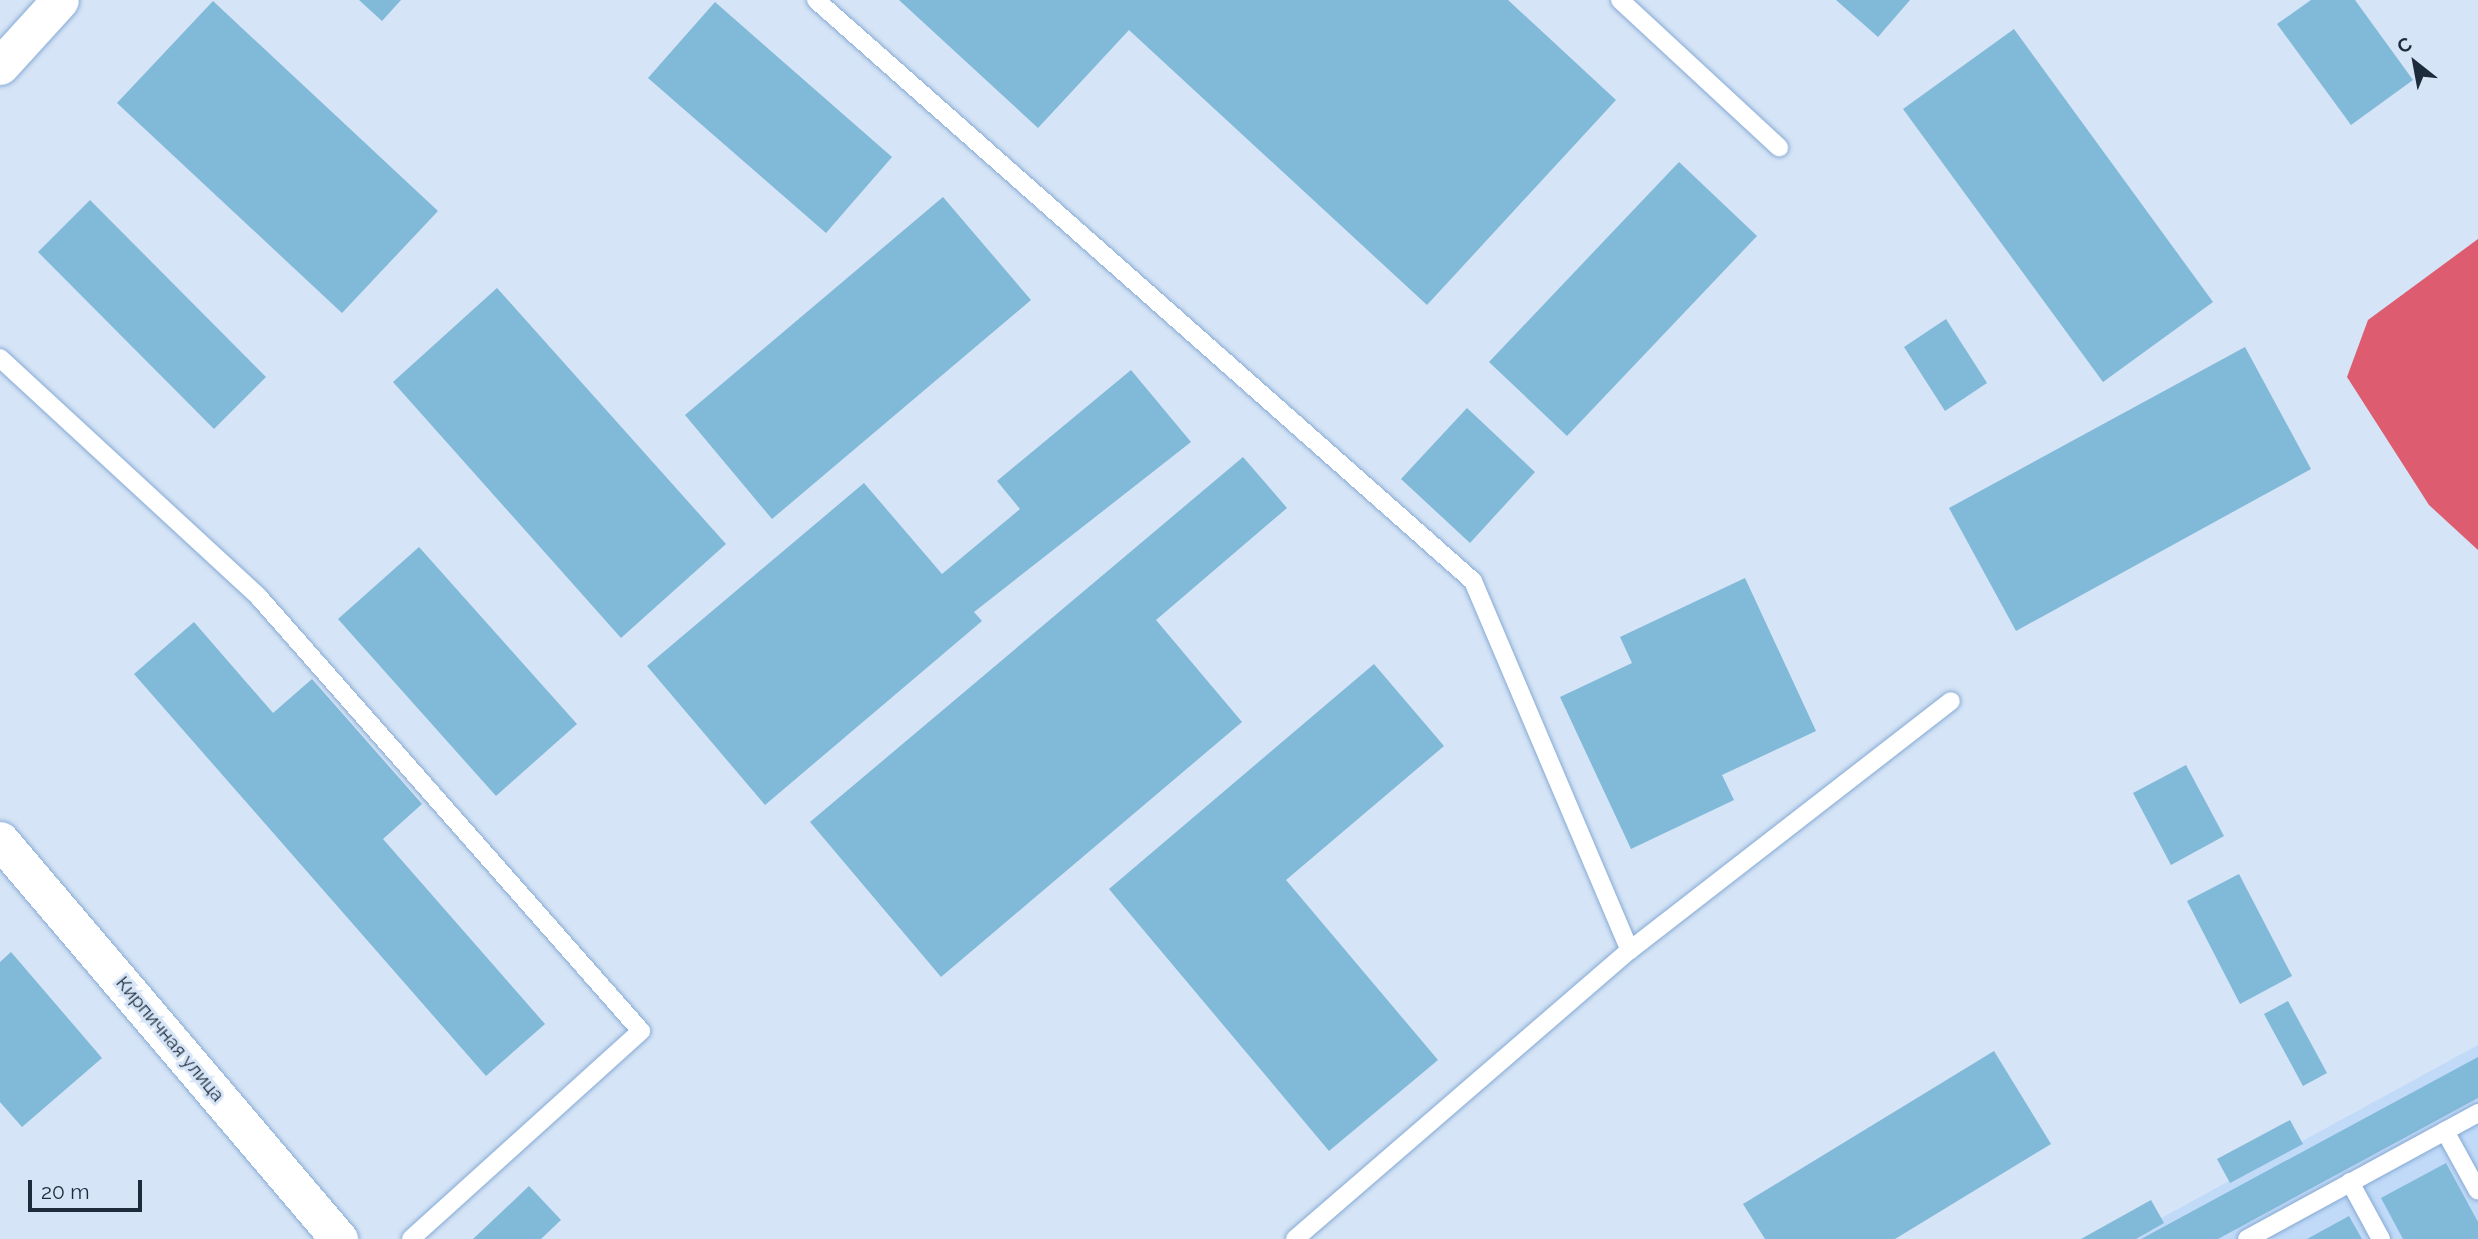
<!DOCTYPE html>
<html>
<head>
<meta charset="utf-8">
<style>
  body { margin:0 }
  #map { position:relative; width:2478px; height:1239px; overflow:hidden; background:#d5e4f6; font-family:Raleway,sans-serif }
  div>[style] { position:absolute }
  .built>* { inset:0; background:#c1daf8 }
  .water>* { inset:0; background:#dd5c70 }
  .building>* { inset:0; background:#81b9d8 }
  .roads { filter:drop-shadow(0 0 2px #86aad4) drop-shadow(0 0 2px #86aad4) }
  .service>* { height:18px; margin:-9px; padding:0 9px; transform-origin:9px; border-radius:9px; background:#fff }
  .minor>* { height:37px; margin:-18.5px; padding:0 18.5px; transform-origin:18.5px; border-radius:18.5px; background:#fff }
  span { translate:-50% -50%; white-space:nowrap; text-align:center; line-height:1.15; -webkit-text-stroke:6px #d5e4f6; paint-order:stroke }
  .street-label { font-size:19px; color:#1d2b3c }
  .north { position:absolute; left:2380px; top:28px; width:70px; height:70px; -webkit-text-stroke:5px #d5e4f6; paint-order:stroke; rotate:329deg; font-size:19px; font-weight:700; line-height:28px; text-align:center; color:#1d2b3c }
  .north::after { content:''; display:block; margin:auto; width:24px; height:32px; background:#1d2b3c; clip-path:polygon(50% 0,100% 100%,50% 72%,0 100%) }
  .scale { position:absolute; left:28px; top:1180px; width:114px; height:32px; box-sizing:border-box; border:4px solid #1d2b3c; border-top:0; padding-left:9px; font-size:21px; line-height:24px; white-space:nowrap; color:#1d2b3c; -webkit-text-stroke:5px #d5e4f6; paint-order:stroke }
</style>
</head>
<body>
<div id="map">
  <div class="built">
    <i style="clip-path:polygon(2478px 1045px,2478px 1239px,2123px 1239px)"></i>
  </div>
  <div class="water">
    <i style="clip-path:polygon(2478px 239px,2478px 550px,2429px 505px,2347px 377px,2368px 320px)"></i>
  </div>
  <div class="building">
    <i style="clip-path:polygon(359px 0,401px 0,382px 21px)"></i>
    <i style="clip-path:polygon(899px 0,1508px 0,1616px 100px,1427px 305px,1129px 30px,1038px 128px)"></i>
    <i style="clip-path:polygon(1836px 0,1910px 0,1878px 37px)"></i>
    <i style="clip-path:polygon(2311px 0,2355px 0,2413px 80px,2351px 125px,2277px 24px)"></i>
    <i style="clip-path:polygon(213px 1px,438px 211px,342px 313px,117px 103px)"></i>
    <i style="clip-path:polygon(715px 2px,892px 157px,826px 233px,648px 78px)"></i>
    <i style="clip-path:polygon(2014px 29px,2213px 302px,2103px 382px,1903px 109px)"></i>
    <i style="clip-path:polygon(1679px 162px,1757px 236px,1567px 436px,1489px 362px)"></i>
    <i style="clip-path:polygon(943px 197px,1031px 300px,772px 519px,685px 415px)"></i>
    <i style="clip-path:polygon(90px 200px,266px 377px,214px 429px,38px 252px)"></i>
    <i style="clip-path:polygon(497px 288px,726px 544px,621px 638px,393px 382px)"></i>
    <i style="clip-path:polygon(1946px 319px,1987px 383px,1945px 411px,1904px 347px)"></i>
    <i style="clip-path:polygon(2245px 347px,2311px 469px,2016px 631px,1949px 508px)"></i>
    <i style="clip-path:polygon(1131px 370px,1191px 442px,974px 612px,982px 621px,765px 805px,647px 666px,864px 483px,942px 574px,1020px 509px,997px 481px)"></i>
    <i style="clip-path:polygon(1467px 408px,1535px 472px,1470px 543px,1401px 479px)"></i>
    <i style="clip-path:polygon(1243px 457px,1287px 508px,1156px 620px,1242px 722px,941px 977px,810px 822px)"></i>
    <i style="clip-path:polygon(419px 547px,577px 724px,496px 796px,338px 619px)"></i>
    <i style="clip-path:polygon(1745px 578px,1816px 731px,1722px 775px,1734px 800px,1631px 849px,1560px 697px,1632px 663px,1620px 637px)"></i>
    <i style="clip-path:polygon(194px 622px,273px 713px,312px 679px,422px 804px,383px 839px,545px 1024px,486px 1076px,134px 674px)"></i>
    <i style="clip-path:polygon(1374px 664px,1444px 746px,1286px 880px,1438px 1060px,1329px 1151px,1109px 889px)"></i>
    <i style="clip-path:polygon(2186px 765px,2224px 836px,2171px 865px,2133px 793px)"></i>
    <i style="clip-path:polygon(2239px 874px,2292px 976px,2240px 1004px,2187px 901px)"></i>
    <i style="clip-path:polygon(11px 952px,102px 1058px,22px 1127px,0 1102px,0 962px)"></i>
    <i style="clip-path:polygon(2288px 1001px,2327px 1073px,2303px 1086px,2264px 1014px)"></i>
    <i style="clip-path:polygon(1994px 1051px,2051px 1144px,1895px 1239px,1765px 1239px,1743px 1204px)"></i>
    <i style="clip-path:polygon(2478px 1057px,2478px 1098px,2218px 1239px,2141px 1239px)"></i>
    <i style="clip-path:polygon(2290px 1120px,2303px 1144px,2230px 1183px,2217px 1159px)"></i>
    <i style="clip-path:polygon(2446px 1163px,2478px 1222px,2478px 1239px,2403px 1239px,2381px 1198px)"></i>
    <i style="clip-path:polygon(529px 1186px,561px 1220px,541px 1239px,473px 1239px)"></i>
    <i style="clip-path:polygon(2151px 1200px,2164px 1223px,2136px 1239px,2081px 1239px)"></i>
    <i style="clip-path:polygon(2349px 1216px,2362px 1239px,2307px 1239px)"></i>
  </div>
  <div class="roads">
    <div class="service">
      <i style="left:816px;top:0;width:877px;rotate:41.49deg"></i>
      <i style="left:1473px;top:581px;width:401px;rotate:67deg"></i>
      <i style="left:1630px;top:950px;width:406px;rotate:-37.8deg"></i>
      <i style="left:1620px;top:0;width:217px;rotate:42.8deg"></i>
      <i style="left:0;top:358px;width:350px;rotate:42.7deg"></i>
      <i style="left:257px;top:595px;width:581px;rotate:48.63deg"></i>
      <i style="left:641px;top:1031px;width:310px;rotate:137.9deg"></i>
      <i style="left:2445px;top:1131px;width:68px;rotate:61.2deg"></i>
      <i style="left:2350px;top:1182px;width:65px;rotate:61.5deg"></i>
      <i style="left:1295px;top:1239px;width:442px;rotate:-40.8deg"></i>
      <i style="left:2247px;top:1239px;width:263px;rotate:-28.6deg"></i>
    </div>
    <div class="minor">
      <i style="left:0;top:66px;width:89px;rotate:-47.7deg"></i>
      <i style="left:0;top:840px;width:524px;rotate:49.65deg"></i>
    </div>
  </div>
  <div class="street-label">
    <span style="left:170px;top:1039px;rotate:50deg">Кирпичная улица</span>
  </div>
  <div class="north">С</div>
  <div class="scale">20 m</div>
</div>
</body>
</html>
